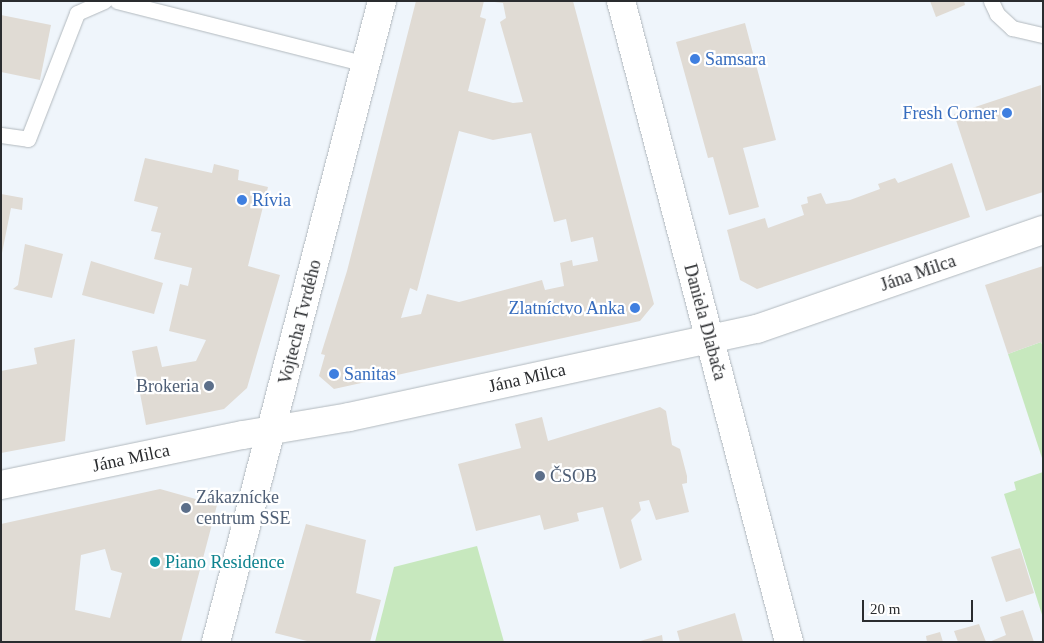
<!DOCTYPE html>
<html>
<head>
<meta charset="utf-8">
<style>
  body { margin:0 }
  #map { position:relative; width:1044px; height:643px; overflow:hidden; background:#eff5fb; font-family:Georgia,serif }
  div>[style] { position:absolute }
  .green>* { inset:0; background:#c7e8be }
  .building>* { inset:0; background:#e0dbd4 }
  .roads { filter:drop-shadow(0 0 1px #b2b9be) drop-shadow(0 0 1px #b2b9be) }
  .lane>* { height:15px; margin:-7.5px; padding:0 7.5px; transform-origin:7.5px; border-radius:7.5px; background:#fff }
  .street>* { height:28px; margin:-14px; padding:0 14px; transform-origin:14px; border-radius:14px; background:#fff }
  .dots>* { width:14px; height:14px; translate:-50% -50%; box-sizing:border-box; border:2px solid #fff; border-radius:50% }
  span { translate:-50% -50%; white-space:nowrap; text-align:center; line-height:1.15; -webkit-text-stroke:4.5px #fff; paint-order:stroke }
  .shop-label { font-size:18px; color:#366cbe }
  .left { translate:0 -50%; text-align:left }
  .right { translate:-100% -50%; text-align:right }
  .street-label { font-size:18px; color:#2a2c2f }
  .service-label { font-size:18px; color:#4e5e75 }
  .culture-label { font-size:18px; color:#0d838f }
  .frame { position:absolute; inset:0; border:2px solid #2a2c2f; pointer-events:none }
  .scale { position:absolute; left:862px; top:600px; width:111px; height:22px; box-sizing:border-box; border:2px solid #2a2c2f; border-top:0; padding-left:6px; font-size:15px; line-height:18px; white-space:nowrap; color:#2a2c2f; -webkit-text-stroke:4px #fff; paint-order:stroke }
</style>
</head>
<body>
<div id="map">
  <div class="green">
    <i style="clip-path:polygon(1041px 342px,1043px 347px,1043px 461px,1008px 354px)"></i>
    <i style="clip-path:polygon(1043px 472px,1043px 618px,1004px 494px,1016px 490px,1014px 482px)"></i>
    <i style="clip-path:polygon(477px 546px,504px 642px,375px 642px,394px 567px)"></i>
  </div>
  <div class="building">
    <i style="clip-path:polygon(evenodd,416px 1px,484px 1px,480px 17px,486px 19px,468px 91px,513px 103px,523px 102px,500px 22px,506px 18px,503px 3px,486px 1px,573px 1px,654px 304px,640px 321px,334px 389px,319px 376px,325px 355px,321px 354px,347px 271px,416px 1px,459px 131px,493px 140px,531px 133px,554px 222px,566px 219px,571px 242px,593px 237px,598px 261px,573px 266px,572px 260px,560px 263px,564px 286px,545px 290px,542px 280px,459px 302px,427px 294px,421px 314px,401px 318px,410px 288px,417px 291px,459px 131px)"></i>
    <i style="clip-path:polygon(930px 1px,964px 1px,965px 5px,936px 17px)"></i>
    <i style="clip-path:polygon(1px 15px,51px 25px,40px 80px,1px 72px)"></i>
    <i style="clip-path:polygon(745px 23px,776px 140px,743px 148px,759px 207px,729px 215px,713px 157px,708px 158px,676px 42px)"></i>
    <i style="clip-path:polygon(1041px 85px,1043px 192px,986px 211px,954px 114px)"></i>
    <i style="clip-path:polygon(145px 158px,212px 173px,214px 164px,239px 170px,238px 180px,268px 187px,248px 266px,280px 275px,247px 388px,224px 409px,146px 425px,132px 351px,157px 346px,162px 367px,196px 361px,206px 340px,169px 331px,180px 284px,188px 286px,192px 268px,154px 259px,161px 233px,151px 231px,158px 207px,134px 201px)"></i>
    <i style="clip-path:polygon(952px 163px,970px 217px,757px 289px,740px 280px,727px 230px,765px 218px,768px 228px,804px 215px,801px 205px,808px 203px,807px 197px,821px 193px,826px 204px,850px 200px,880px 189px,878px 184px,895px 178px,898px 183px)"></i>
    <i style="clip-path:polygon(1px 194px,23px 198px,22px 210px,11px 208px,2px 253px)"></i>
    <i style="clip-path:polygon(25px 244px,63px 254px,52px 298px,13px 289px,18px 285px)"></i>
    <i style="clip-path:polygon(91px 261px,163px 283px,154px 314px,82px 295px)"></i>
    <i style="clip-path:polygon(1043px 266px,1043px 346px,1041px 342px,1008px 354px,985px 285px)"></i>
    <i style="clip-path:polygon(75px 339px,65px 441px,1px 453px,1px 371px,37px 364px,34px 348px)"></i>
    <i style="clip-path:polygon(660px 407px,666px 411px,672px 445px,680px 449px,687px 476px,687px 483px,682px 484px,689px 512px,656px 520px,649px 500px,639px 502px,641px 510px,631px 520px,642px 560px,620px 569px,603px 507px,577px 513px,579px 521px,544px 530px,540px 515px,476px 531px,458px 464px,521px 448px,515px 424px,542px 417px,548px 441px)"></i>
    <i style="clip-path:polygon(evenodd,160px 489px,217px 505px,181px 642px,1px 642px,1px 524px,160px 489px,105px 549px,111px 570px,122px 573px,110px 618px,75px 610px,81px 555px,105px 549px)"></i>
    <i style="clip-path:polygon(306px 524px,366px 540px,356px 593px,381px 600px,370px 642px,311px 642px,275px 633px)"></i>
    <i style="clip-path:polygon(1020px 548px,1034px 593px,1006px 602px,991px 557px)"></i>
    <i style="clip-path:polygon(1023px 610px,1034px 642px,989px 642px,1006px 635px,1000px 617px)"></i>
    <i style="clip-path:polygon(735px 613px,743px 642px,680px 642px,677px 631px)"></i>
    <i style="clip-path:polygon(979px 624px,986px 642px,958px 642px,954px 631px)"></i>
    <i style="clip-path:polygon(940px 632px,943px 642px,927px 642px,926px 636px)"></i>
    <i style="clip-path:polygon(662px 635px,663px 642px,640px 642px,640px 641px)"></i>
  </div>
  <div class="roads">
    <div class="lane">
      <i style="left:117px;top:1px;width:257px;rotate:14.2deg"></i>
      <i style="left:991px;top:1px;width:14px;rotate:65deg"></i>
      <i style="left:997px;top:14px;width:21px;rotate:43deg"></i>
      <i style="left:1012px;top:28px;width:32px;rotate:13deg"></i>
      <i style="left:1px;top:135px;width:27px;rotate:8deg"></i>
      <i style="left:28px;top:139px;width:135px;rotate:-68.7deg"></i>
      <i style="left:77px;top:13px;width:30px;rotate:-24deg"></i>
    </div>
    <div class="street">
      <i style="left:621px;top:1px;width:663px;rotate:75.31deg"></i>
      <i style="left:1px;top:485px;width:247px;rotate:-11.7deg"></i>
      <i style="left:243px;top:435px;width:108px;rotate:-9.6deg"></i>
      <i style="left:349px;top:417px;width:417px;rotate:-12.2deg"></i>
      <i style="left:757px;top:329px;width:303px;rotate:-19.1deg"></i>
      <i style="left:216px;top:642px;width:662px;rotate:-75.48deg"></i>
    </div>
  </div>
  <div class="dots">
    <i style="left:695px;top:59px;background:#3f7fe0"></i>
    <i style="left:1007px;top:113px;background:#3f7fe0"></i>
    <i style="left:242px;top:200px;background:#3f7fe0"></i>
    <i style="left:635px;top:308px;background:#3f7fe0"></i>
    <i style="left:334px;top:374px;background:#3f7fe0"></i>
    <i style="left:209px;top:386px;background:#5c6f8a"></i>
    <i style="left:540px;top:476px;background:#5c6f8a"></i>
    <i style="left:186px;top:508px;background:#5c6f8a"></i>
    <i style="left:155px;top:562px;background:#0f9aa8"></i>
  </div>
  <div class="shop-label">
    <span class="left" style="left:705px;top:59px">Samsara</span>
    <span class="right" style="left:997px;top:113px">Fresh Corner</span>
    <span class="left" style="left:252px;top:200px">Rívia</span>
    <span class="right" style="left:625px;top:308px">Zlatníctvo Anka</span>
    <span class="left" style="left:344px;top:374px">Sanitas</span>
  </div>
  <div class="street-label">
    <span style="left:918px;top:273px;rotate:-19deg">Jána Milca</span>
    <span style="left:300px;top:322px;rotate:-76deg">Vojtecha Tvrdého</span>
    <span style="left:705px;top:322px;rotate:75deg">Daniela Dlabača</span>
    <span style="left:527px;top:378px;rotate:-13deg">Jána Milca</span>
    <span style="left:131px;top:458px;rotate:-12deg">Jána Milca</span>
  </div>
  <div class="service-label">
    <span class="right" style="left:199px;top:386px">Brokeria</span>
    <span class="left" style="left:550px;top:476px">ČSOB</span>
    <span class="left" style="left:196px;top:508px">Zákaznícke<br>centrum SSE</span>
  </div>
  <div class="culture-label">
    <span class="left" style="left:165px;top:562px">Piano Residence</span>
  </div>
  <div class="frame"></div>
  <div class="scale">20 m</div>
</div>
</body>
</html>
